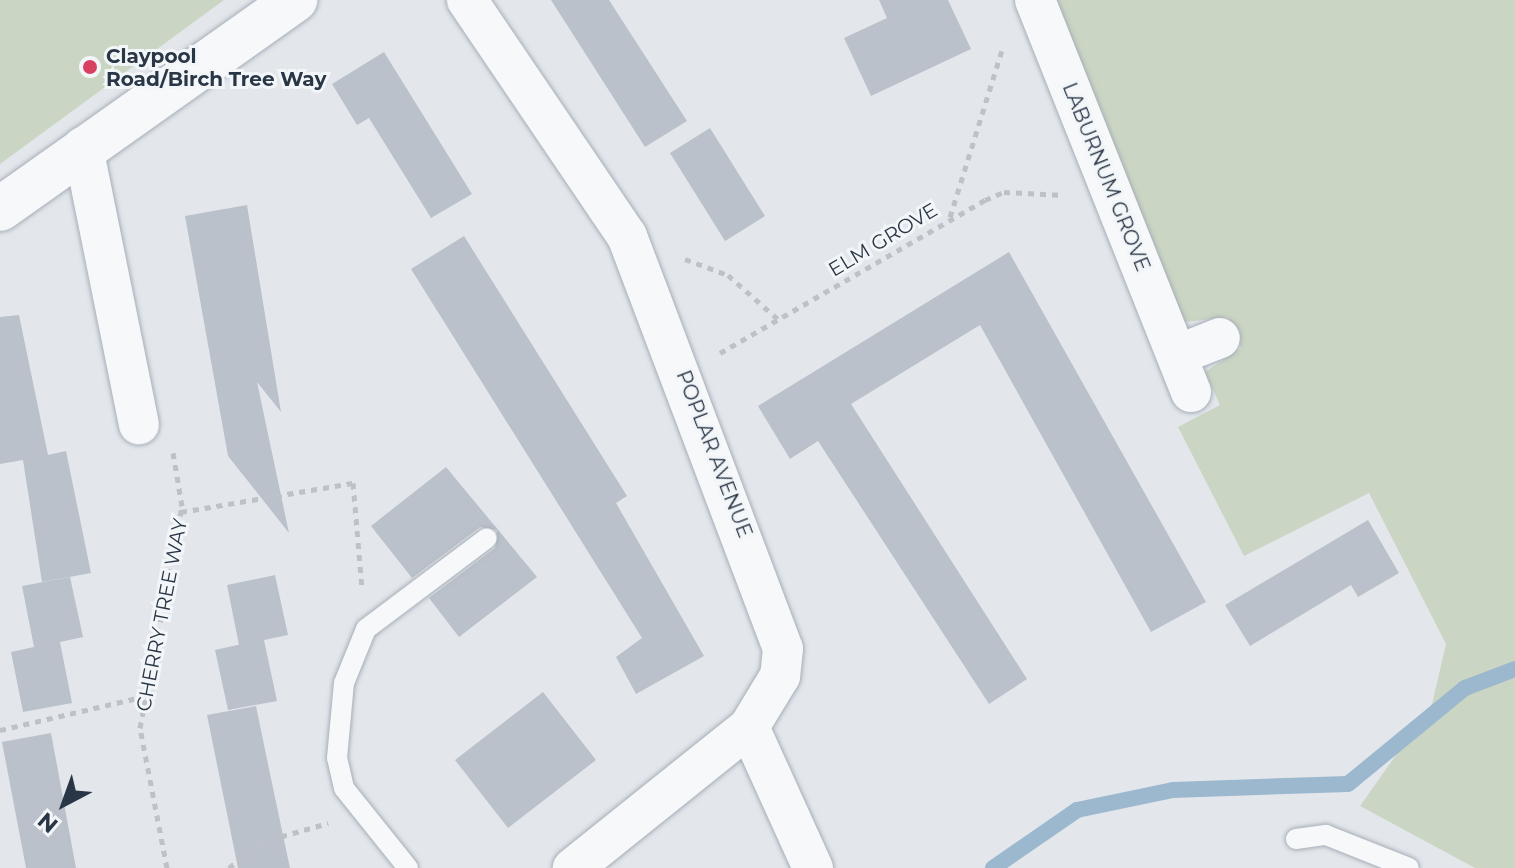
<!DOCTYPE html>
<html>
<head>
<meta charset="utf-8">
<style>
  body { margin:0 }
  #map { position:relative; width:1515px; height:868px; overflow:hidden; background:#e3e7ec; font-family:Montserrat,sans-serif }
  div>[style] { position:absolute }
  .green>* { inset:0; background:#cad6c3 }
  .stream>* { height:16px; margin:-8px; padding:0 8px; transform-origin:8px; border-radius:8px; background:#9cb8ce }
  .building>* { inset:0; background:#bac1ca }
  .path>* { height:5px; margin-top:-2.5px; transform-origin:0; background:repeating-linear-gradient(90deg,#bdc2c8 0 6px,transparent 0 12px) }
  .roads { filter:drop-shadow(0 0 2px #a7aeb7) drop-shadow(0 0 2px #a7aeb7) }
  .service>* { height:20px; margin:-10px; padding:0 10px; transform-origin:10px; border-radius:10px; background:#f6f8fa }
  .minor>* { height:40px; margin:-20px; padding:0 20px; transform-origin:20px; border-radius:20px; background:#f6f8fa }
  .tertiary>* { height:44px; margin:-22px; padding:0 22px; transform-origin:22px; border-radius:22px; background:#f6f8fa }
  .dots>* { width:22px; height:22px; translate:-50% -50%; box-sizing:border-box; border:4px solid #f3f6f9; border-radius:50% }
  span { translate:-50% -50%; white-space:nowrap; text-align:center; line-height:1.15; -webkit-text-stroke:6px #f3f6f9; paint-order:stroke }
  .poi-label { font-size:20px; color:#293646; font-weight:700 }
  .left { translate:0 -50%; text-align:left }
  .street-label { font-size:20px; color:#293646 }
  .north { position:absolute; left:24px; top:764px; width:80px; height:80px; -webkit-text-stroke:6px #f3f6f9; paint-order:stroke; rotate:221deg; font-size:22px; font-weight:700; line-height:32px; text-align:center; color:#293646 }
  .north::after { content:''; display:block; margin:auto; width:28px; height:36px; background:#293646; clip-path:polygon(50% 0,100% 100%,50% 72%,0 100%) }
</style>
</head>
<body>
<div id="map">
  <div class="green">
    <i style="clip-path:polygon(0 0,224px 0,0 164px)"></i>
    <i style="clip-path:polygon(1053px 0,1515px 0,1515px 868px,1475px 868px,1360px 806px,1432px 704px,1446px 644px,1369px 493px,1244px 556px,1178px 427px,1220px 405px,1205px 372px,1241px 348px,1228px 317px,1186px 322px,1174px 314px)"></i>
  </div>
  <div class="stream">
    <i style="left:993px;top:868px;width:102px;rotate:-34.6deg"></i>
    <i style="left:1077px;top:810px;width:98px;rotate:-11.8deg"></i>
    <i style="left:1173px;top:790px;width:175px;rotate:-2deg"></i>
    <i style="left:1348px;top:784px;width:151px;rotate:-39.4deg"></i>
    <i style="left:1465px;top:688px;width:53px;rotate:-20.8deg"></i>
  </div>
  <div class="building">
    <i style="clip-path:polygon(551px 0,609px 0,687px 121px,645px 147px)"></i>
    <i style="clip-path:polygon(879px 0,948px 0,971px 49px,871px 96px,844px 38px,887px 18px)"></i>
    <i style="clip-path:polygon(384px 52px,472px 194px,431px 218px,369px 118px,357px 125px,332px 84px)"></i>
    <i style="clip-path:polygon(710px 128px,765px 216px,725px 241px,670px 153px)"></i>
    <i style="clip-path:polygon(247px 205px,281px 412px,257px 382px,289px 533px,228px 456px,185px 216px)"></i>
    <i style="clip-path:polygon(464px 236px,627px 496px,616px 503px,704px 656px,636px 694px,616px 657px,642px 638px,411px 269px)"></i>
    <i style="clip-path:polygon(1009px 252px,1206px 602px,1151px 632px,980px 325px,851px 404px,1027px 679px,989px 704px,818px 441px,790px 459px,758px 406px)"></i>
    <i style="clip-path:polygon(19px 315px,48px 455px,66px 451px,91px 573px,42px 582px,23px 460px,0 464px,0 317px)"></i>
    <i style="clip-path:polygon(446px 467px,537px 577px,459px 637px,429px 598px,495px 548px,497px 530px,480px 527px,412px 578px,371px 526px)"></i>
    <i style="clip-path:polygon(1368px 520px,1399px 573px,1358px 597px,1351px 585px,1250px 646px,1225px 605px)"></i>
    <i style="clip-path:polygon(275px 575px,288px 635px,264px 640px,277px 701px,228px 710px,215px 650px,251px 642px,239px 645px,227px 585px)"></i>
    <i style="clip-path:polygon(70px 577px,83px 637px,60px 642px,72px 703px,23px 712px,11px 652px,34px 647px,22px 586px)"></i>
    <i style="clip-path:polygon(543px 692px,596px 760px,508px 828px,455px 760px)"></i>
    <i style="clip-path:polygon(256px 706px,273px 788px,290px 868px,238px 868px,207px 715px)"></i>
    <i style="clip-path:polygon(51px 733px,76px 868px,26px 868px,2px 742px)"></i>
  </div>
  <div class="path">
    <i style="left:950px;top:217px;width:178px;rotate:-72.7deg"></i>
    <i style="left:685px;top:259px;width:46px;rotate:20.4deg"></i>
    <i style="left:728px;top:275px;width:69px;rotate:41.5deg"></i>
    <i style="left:720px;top:353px;width:306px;rotate:-30deg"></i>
    <i style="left:985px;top:200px;width:21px;rotate:-23deg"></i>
    <i style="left:1004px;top:192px;width:59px;rotate:2.9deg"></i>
    <i style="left:181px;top:512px;width:174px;rotate:-9.6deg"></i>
    <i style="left:353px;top:483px;width:105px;rotate:85.1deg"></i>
    <i style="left:0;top:730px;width:150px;rotate:-13.1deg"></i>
    <i style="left:167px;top:868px;width:143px;rotate:-100.9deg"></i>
    <i style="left:140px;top:728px;width:226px;rotate:-79.3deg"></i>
    <i style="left:182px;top:506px;width:54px;rotate:-99.6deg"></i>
    <i style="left:229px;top:868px;width:38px;rotate:-41deg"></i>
    <i style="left:258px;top:843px;width:73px;rotate:-15.9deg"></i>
  </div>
  <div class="roads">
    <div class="service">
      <i style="left:1296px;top:839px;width:30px;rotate:-8deg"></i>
      <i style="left:1326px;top:835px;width:89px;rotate:21.7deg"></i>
      <i style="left:408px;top:868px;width:102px;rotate:-128.7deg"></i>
      <i style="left:344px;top:788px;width:31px;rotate:-103deg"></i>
      <i style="left:337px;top:758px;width:75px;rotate:-84.7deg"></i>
      <i style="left:344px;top:683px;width:58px;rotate:-67.8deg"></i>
      <i style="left:366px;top:629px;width:151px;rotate:-36.9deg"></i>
    </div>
    <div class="minor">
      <i style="left:467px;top:0;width:285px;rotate:55.9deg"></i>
      <i style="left:627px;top:236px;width:441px;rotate:69.3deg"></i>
      <i style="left:783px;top:649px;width:27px;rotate:96deg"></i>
      <i style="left:780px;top:676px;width:60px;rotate:121.3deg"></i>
      <i style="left:749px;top:727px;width:226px;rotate:141.3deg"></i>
      <i style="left:1035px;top:0;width:422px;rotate:68.3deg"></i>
      <i style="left:83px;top:147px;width:283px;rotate:78.6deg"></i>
      <i style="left:1177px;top:355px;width:46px;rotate:-21.6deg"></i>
      <i style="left:749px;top:727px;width:155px;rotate:65.6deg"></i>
    </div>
    <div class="tertiary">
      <i style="left:0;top:209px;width:362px;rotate:-35.3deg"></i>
    </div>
  </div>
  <div class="dots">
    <i style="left:90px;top:67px;background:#d84062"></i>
  </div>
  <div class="poi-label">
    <span class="left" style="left:106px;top:68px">Claypool<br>Road/Birch Tree Way</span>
  </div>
  <div class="street-label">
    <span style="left:1106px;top:177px;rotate:68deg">LABURNUM GROVE</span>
    <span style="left:883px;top:240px;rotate:-31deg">ELM GROVE</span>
    <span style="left:714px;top:454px;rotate:69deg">POPLAR AVENUE</span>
    <span style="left:162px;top:615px;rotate:-79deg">CHERRY TREE WAY</span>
  </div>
  <div class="north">N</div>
</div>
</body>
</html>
